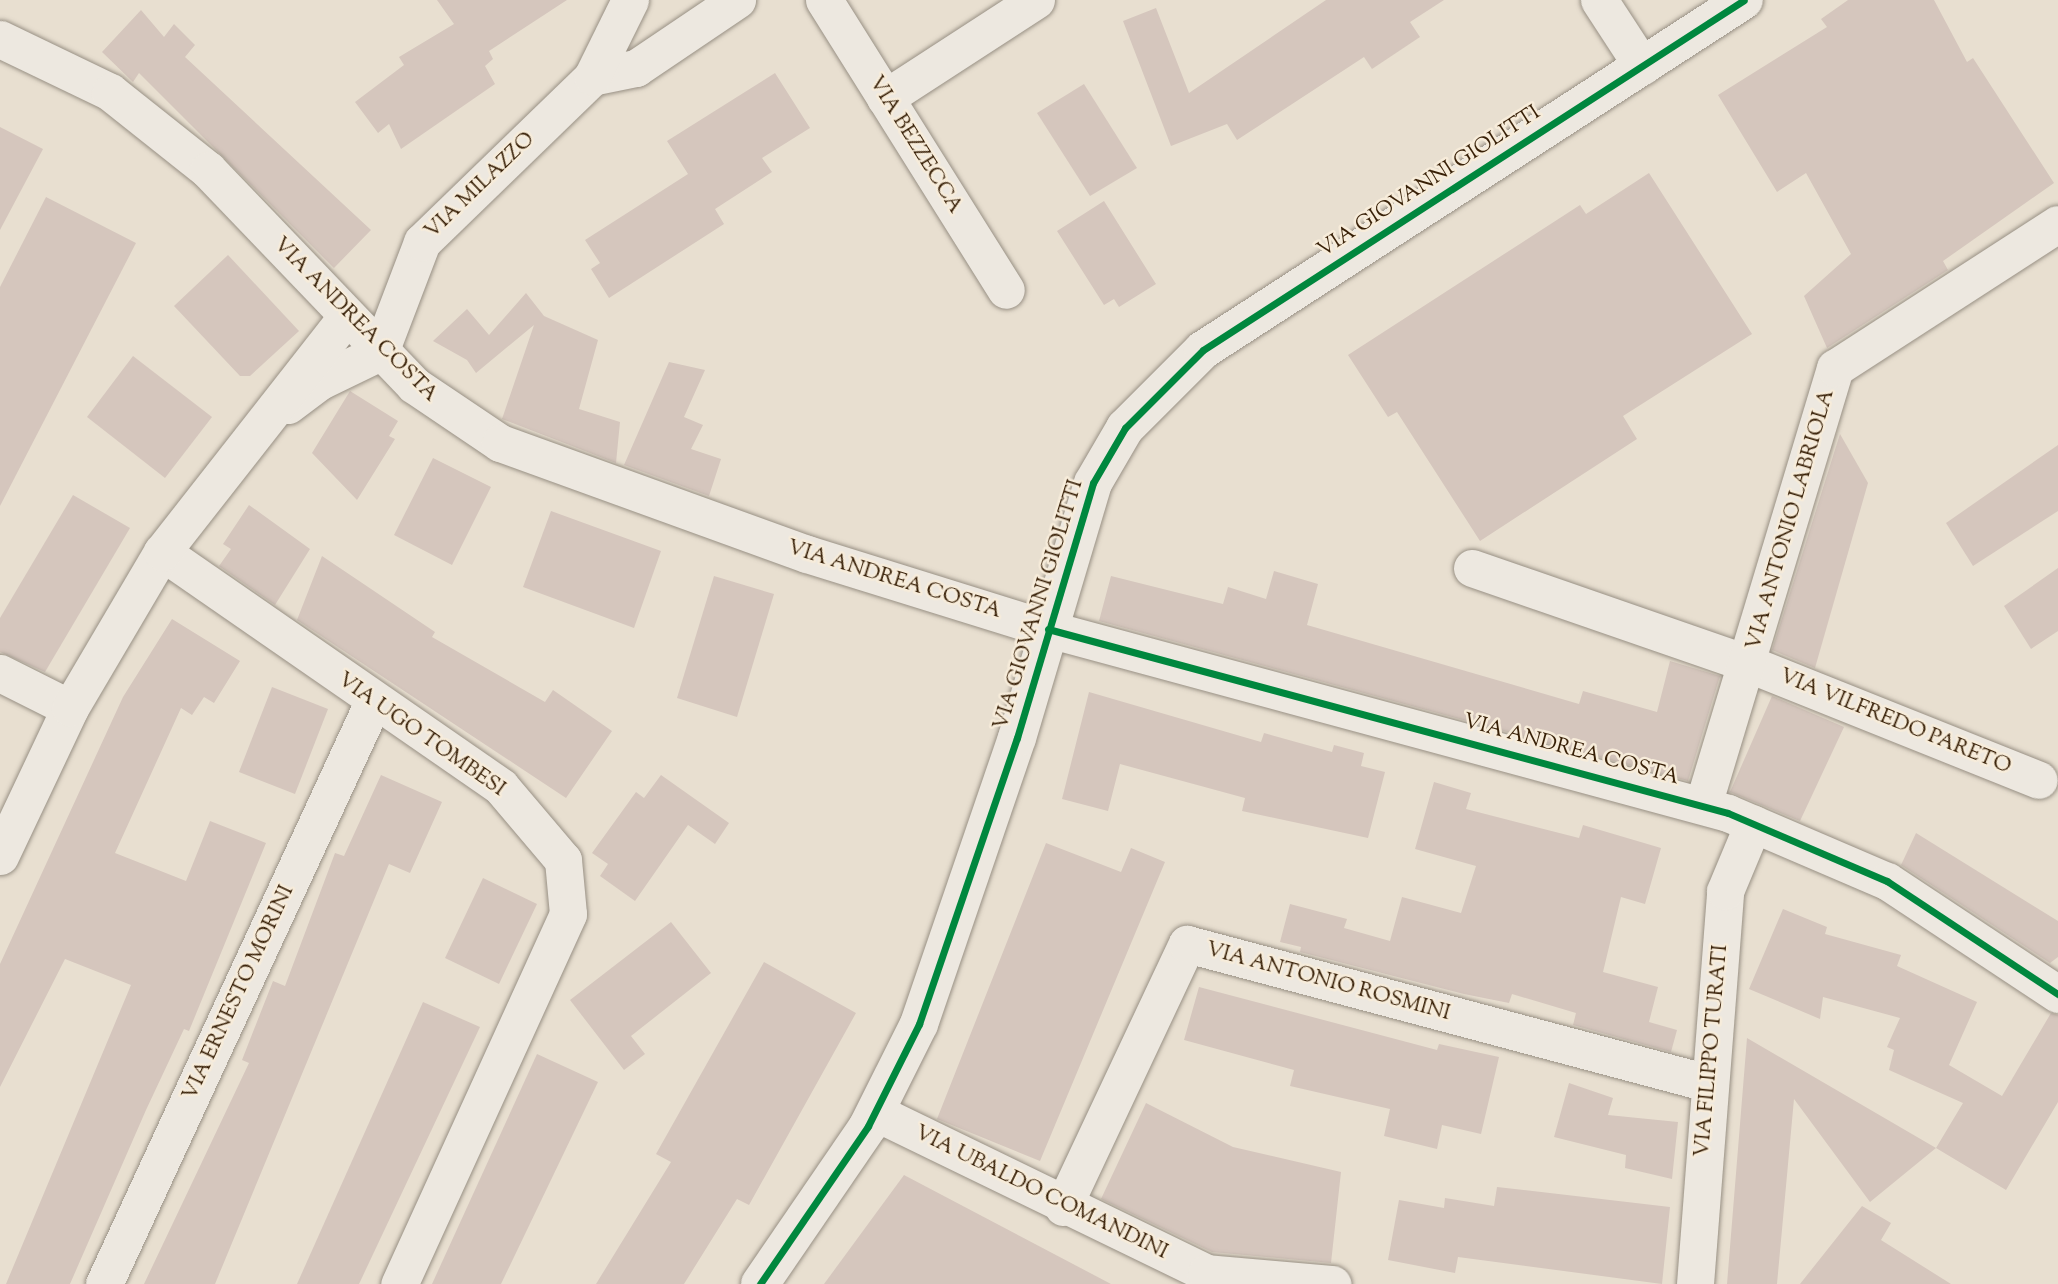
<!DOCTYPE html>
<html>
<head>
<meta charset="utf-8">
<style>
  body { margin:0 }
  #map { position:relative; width:2058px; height:1284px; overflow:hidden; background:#e8dfd0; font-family:"Sorts Mill Goudy",serif }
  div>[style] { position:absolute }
  .building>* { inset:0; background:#d5c6bd }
  .roads { filter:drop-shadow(0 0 2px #989084) drop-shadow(0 0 2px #989084) }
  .street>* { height:37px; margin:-18.5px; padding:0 18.5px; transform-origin:18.5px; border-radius:18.5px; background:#ede8e0 }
  .secondary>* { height:38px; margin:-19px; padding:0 19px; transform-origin:19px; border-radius:19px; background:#ede8e0 }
  .cycleway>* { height:7px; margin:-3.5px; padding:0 3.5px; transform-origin:3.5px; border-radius:3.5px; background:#00873e }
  span { translate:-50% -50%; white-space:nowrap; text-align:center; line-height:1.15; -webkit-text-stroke:5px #f7ecda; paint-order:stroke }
  .street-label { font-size:21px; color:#371f06 }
</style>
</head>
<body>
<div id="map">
  <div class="building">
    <i style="clip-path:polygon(437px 0,567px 0,489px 51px,493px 59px,485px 66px,495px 84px,401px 149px,389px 124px,378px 133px,355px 102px,404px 65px,399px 57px,454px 24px)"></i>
    <i style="clip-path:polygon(1326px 0,1444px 0,1410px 22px,1420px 37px,1372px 69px,1364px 57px,1237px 140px,1227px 124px,1171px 146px,1123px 21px,1156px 8px,1189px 93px)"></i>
    <i style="clip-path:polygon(1848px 0,1934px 0,1967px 62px,1973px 58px,2054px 183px,1943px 261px,1948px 270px,1827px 348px,1804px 296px,1851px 254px,1806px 173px,1777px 192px,1718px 95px,1827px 27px,1821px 19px)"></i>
    <i style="clip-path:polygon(141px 10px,164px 37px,174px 24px,195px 45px,185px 57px,371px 230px,334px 268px,139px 73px,133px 82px,102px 52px)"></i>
    <i style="clip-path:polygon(775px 73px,810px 128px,762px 158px,772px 172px,715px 209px,724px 224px,609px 298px,591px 269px,600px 263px,585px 240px,688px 174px,667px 141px)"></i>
    <i style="clip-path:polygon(1084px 84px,1137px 168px,1090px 196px,1037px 113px)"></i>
    <i style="clip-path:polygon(0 127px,43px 149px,0 230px)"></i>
    <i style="clip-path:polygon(1649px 173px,1752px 334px,1623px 416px,1637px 439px,1480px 541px,1397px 412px,1388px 417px,1348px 355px,1580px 205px,1586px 214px)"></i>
    <i style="clip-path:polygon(46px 197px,136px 243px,0 506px,0 287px)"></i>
    <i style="clip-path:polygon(1104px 201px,1156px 284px,1119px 307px,1114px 299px,1104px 305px,1057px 231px)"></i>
    <i style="clip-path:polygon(228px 255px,299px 331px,250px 376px,240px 376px,174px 306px)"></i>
    <i style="clip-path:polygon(526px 293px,544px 316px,598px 340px,579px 409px,620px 422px,616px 463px,502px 419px,534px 325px,476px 373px,467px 360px,433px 341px,467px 309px,489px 335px)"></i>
    <i style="clip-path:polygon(133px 356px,212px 417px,165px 478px,87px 417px)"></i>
    <i style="clip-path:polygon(669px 362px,705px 370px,684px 417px,703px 425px,691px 449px,721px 459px,709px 496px,624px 465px)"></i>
    <i style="clip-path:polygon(350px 391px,398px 421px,389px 436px,395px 439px,357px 500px,312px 453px)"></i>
    <i style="clip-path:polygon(1840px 434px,1868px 483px,1815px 668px,1772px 650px)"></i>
    <i style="clip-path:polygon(2058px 445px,2058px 511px,1973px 566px,1946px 523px)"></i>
    <i style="clip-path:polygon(433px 458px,491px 487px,452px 565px,394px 535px)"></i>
    <i style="clip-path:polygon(73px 495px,130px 528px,45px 672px,0 652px,0 618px)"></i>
    <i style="clip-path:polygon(249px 505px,310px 549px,275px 605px,219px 566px,231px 549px,223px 544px)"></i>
    <i style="clip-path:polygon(551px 511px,661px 551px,634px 628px,523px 587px)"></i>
    <i style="clip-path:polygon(322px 556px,435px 632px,432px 637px,545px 702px,553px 690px,612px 731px,566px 798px,297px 620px)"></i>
    <i style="clip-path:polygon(2058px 568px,2058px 631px,2031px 649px,2004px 606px)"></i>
    <i style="clip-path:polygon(1274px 571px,1318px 584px,1307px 625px,1579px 704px,1583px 691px,1657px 712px,1670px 661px,1720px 676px,1688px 781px,1099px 621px,1111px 576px,1223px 604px,1228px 587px,1266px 599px)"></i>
    <i style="clip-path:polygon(714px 576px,774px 594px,737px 717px,677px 698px)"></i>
    <i style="clip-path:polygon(172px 619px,240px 661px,214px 703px,204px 697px,192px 715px,181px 708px,115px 853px,186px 881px,210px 821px,266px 843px,189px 1031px,184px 1029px,146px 1110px,70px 1284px,6px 1284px,131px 985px,65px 959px,0 1087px,0 964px,123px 697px)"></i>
    <i style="clip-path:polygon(272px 687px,328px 709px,295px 794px,239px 772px)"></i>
    <i style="clip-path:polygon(1089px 692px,1261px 742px,1264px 733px,1332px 752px,1334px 745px,1364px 753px,1361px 766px,1385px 772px,1368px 838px,1242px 811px,1245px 798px,1120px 764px,1108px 811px,1062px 799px)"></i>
    <i style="clip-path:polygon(1772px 696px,1844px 727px,1800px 821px,1730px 792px)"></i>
    <i style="clip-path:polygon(381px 775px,442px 802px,410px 873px,389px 864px,215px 1284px,144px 1284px,249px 1063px,242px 1060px,273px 981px,285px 986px,335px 853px,344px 856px)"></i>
    <i style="clip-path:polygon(661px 775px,729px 823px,715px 844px,688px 825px,635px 901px,600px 876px,608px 864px,592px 853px,636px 792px,644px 798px)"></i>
    <i style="clip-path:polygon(1434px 782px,1471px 793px,1466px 809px,1579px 838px,1583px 825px,1661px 848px,1645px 904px,1621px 897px,1603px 972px,1658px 987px,1649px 1022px,1677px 1030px,1671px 1052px,1573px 1025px,1576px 1013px,1512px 994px,1509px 1003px,1464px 994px,1300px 952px,1301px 947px,1280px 942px,1290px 904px,1347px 919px,1344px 928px,1390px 941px,1402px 897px,1461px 913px,1476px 866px,1415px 849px)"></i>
    <i style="clip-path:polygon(1916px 833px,2058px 921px,2058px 957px,2050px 963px,1901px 865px)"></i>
    <i style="clip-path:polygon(1046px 843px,1121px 872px,1131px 848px,1165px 862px,1040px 1161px,937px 1119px)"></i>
    <i style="clip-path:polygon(483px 878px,537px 904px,499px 984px,445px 958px)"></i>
    <i style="clip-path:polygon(1783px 909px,1827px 927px,1825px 934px,1901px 955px,1897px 966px,1977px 1002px,1949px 1065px,2002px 1096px,2051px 1013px,2058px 1015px,2058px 1102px,2006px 1190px,1936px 1148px,1963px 1103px,1889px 1070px,1894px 1050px,1887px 1047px,1900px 1018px,1823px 997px,1820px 1019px,1749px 989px)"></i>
    <i style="clip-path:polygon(671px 922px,711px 973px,631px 1036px,645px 1054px,624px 1070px,570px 1000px)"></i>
    <i style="clip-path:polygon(764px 962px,856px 1013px,749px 1205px,737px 1199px,684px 1284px,596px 1284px,671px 1162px,656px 1154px)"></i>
    <i style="clip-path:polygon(1199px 987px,1437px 1050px,1439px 1044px,1499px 1057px,1481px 1134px,1442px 1125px,1437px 1149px,1384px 1136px,1390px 1109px,1290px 1086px,1294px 1070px,1184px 1040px)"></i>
    <i style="clip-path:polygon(423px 1002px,480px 1027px,359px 1284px,297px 1284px)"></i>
    <i style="clip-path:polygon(1747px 1038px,1936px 1148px,1870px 1202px,1794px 1099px,1777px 1284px,1727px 1284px)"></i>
    <i style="clip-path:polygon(537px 1054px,598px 1082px,501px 1284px,432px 1284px)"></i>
    <i style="clip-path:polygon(1569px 1083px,1613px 1098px,1608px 1115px,1678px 1122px,1672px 1179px,1625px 1168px,1626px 1155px,1554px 1137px)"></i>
    <i style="clip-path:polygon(1146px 1103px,1233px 1147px,1341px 1172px,1331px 1263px,1212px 1252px,1101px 1199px)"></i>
    <i style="clip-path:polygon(904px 1175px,1111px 1284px,824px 1284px)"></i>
    <i style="clip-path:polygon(1497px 1187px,1670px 1207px,1662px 1284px,1458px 1257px,1455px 1273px,1388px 1260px,1399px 1200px,1444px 1208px,1445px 1198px,1494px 1206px)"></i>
    <i style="clip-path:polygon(1862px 1206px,1891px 1223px,1881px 1240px,1951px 1284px,1800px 1284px)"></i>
  </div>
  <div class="roads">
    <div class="street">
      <i style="left:824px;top:0;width:342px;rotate:57.9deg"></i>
      <i style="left:1599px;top:0;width:79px;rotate:56.9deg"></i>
      <i style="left:0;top:39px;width:122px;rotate:25.7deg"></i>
      <i style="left:110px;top:92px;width:125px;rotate:38.5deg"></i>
      <i style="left:208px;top:170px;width:298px;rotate:46.2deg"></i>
      <i style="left:414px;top:385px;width:104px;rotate:34deg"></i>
      <i style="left:500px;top:443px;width:326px;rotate:19.9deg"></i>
      <i style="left:807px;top:554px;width:252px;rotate:17.3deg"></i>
      <i style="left:1048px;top:629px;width:704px;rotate:15.14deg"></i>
      <i style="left:1728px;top:813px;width:173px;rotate:23.2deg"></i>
      <i style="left:1887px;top:881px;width:205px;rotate:33.5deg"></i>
      <i style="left:592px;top:77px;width:45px;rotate:-11.6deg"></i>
      <i style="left:636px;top:68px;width:122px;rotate:-34deg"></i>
      <i style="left:885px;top:98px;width:180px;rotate:-33deg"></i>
      <i style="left:380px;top:352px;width:118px;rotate:-69.1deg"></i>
      <i style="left:422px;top:242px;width:237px;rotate:-44.1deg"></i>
      <i style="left:592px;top:77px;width:86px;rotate:-63.7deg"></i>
      <i style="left:288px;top:405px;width:40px;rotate:-37deg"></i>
      <i style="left:320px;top:381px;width:67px;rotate:-25.8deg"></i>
      <i style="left:162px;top:552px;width:412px;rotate:34.7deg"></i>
      <i style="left:501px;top:787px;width:96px;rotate:49.7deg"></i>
      <i style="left:563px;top:860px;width:54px;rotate:84.7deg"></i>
      <i style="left:568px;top:914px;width:407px;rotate:114.5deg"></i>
      <i style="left:1472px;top:568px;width:293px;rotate:19.1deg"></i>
      <i style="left:1749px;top:664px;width:312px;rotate:21.8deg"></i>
      <i style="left:0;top:673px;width:78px;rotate:26.6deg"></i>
      <i style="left:1703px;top:805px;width:457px;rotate:-73.2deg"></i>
      <i style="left:1835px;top:368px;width:265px;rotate:-32.9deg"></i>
      <i style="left:0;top:856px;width:164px;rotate:-64.7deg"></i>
      <i style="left:70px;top:708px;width:181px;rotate:-59.5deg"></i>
      <i style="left:162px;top:552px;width:298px;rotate:-51.9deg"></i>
      <i style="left:875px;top:1112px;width:368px;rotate:25.9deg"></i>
      <i style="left:1206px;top:1273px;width:127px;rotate:5deg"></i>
      <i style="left:1063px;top:1207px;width:291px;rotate:-64.8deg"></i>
      <i style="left:1187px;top:944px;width:539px;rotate:14.94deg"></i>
      <i style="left:104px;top:1284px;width:641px;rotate:-65.19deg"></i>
      <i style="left:1695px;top:1284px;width:394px;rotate:-85.6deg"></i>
      <i style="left:1725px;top:891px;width:73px;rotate:-67.3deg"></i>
    </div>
    <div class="secondary">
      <i style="left:760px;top:1284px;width:191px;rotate:-55.6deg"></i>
      <i style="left:868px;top:1126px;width:114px;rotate:-63.4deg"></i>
      <i style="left:919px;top:1024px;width:302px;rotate:-71.1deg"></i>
      <i style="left:1017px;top:738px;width:266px;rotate:-73.4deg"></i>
      <i style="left:1093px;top:483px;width:64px;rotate:-59.8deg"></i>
      <i style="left:1125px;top:428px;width:110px;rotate:-45deg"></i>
      <i style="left:1203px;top:350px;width:644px;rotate:-32.9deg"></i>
    </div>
  </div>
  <div class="cycleway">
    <i style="left:1048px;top:629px;width:704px;rotate:15.14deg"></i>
    <i style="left:1728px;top:813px;width:173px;rotate:23.2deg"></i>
    <i style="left:1887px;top:881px;width:205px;rotate:33.5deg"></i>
    <i style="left:760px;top:1284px;width:191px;rotate:-55.6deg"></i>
    <i style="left:868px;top:1126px;width:114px;rotate:-63.4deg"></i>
    <i style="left:919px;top:1024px;width:302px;rotate:-71.1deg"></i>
    <i style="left:1017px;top:738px;width:266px;rotate:-73.4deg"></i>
    <i style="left:1093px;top:483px;width:64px;rotate:-59.8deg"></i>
    <i style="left:1125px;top:428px;width:110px;rotate:-45deg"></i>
    <i style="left:1203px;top:350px;width:644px;rotate:-32.9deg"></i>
  </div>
  <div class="street-label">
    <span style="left:915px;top:145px;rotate:58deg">VIA BEZZECCA</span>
    <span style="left:1429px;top:182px;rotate:-33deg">VIA GIOVANNI GIOLITTI</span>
    <span style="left:480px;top:186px;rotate:-44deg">VIA MILAZZO</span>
    <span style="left:355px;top:320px;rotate:45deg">VIA ANDREA COSTA</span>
    <span style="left:1791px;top:520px;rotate:-74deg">VIA ANTONIO LABRIOLA</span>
    <span style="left:894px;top:580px;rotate:17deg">VIA ANDREA COSTA</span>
    <span style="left:1039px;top:605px;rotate:-73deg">VIA GIOVANNI GIOLITTI</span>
    <span style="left:1895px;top:722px;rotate:22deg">VIA VILFREDO PARETO</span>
    <span style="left:421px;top:735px;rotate:35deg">VIA UGO TOMBESI</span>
    <span style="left:1571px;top:750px;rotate:15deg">VIA ANDREA COSTA</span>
    <span style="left:1328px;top:982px;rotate:15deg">VIA ANTONIO ROSMINI</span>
    <span style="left:239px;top:993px;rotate:-65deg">VIA ERNESTO MORINI</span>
    <span style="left:1712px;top:1051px;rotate:-85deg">VIA FILIPPO TURATI</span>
    <span style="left:1041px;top:1193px;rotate:26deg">VIA UBALDO COMANDINI</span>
  </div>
</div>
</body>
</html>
